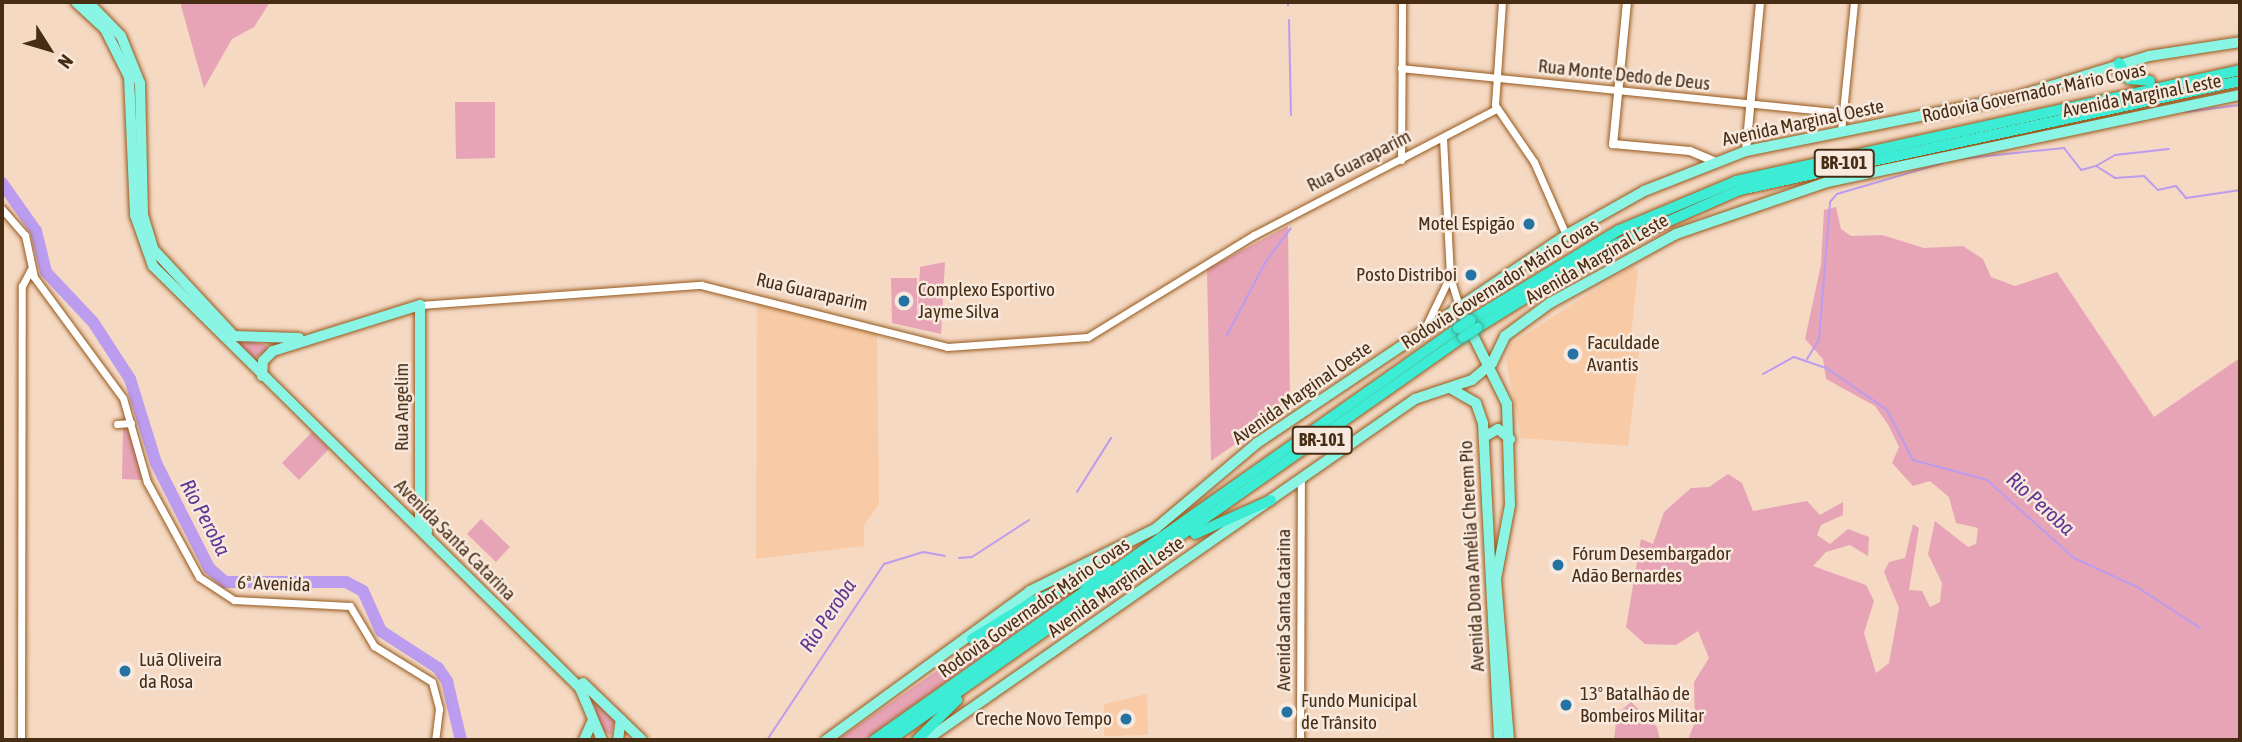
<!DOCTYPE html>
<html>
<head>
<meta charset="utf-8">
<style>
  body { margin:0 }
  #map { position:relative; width:2242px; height:742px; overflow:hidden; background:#f5d9c3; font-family:"Asap Condensed",sans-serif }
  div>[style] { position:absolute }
  .built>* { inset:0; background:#f8cba6 }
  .green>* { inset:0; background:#e7a4b6 }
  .stream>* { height:2px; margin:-1px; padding:0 1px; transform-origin:1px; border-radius:1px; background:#bb9cee }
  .river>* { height:12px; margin:-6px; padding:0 6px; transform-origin:6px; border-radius:6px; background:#bb9cee }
  .roads { filter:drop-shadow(0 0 2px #96591c) drop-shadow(0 0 2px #96591c) }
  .tertiary>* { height:7px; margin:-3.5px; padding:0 3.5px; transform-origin:3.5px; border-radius:3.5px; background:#fff }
  .secondary>* { height:8px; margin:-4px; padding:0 4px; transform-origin:4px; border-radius:4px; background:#fff }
  .primary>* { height:10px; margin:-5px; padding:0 5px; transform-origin:5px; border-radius:5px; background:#8af4e5 }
  .motorway>* { height:10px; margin:-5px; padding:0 5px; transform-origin:5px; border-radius:5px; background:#3cecd4 }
  .bridges { filter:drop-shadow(0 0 2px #40a991) drop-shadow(0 0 2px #40a991) }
  .motorway-bridge>* { height:10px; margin:-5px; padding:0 5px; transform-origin:5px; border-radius:5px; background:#3cecd4 }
  .dots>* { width:19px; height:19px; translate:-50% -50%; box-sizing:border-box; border:4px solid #f7e9de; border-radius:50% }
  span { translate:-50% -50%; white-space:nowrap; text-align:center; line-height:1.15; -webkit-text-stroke:5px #f7e9de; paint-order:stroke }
  .shield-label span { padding:2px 5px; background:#f7e9de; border:2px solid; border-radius:5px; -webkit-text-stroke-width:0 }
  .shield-label { font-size:18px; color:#482d15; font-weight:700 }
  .street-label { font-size:19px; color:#482d15 }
  .poi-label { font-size:19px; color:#482d15 }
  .right { translate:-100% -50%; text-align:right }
  .left { translate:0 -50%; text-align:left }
  .water-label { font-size:21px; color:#603594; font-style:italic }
  .frame { position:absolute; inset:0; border:4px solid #482d15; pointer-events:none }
  .north { position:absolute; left:14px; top:14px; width:70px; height:70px; -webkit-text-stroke:5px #f7e9de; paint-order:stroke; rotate:127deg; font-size:19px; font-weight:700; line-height:28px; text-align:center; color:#482d15 }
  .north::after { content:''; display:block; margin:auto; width:24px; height:32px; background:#482d15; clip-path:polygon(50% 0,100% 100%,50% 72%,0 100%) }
</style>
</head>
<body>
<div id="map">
  <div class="built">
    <i style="clip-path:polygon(1632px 266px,1638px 270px,1631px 336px,1641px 338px,1628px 446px,1521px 438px,1506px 358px,1511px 344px)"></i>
    <i style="clip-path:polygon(757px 302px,877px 333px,879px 504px,864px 525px,864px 546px,756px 559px)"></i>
    <i style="clip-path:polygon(1147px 694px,1148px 735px,1104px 736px,1104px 704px)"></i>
  </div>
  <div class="green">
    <i style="clip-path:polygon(180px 2px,270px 2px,254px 27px,232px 39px,204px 88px)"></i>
    <i style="clip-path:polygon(455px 102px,495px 102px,495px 158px,456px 159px)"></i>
    <i style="clip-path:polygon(1836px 207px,1841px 229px,1851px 236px,1882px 235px,1924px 248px,1963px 246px,1983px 259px,1991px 277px,2015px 286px,2057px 272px,2154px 417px,2240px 358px,2240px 740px,1688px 740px,1695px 722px,1694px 682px,1709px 658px,1698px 631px,1676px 645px,1645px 644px,1626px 627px,1641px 539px,1653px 544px,1664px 512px,1691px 488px,1709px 487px,1728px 474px,1742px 483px,1753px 511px,1807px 501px,1820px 515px,1843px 502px,1843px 515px,1821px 525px,1817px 535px,1830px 544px,1848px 529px,1869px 537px,1868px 556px,1850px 545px,1826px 552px,1813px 566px,1866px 585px,1874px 601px,1864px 633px,1876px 673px,1889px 663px,1899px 608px,1884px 572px,1889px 562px,1905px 558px,1913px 524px,1919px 528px,1909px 590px,1922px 591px,1930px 607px,1940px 602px,1942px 583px,1928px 554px,1935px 521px,1968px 547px,1976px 544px,1978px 528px,1956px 523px,1949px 497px,1930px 481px,1913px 486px,1892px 463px,1899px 447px,1889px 426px,1875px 406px,1826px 379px,1823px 359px,1805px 339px,1821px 265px,1824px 210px)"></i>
    <i style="clip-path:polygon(1288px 226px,1290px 406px,1211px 461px,1207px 269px)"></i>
    <i style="clip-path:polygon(945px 262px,941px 334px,892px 323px,891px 278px,917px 278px,917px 325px,920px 267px)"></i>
    <i style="clip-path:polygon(225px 336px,266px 345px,268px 351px,256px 357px,255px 366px)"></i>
    <i style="clip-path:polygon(129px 425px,142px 480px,122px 479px,123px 426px)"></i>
    <i style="clip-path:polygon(312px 432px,329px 449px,299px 480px,282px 463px)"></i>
    <i style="clip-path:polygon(481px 519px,510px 547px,496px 562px,467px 534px)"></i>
    <i style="clip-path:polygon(1080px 587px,864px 740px,837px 740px,1025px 610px)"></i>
    <i style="clip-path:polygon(594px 699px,614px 721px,611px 735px,599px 729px)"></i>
    <i style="clip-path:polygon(1631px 702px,1657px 727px,1660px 740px,1614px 740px,1617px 714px)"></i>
  </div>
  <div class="stream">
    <i style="left:1288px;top:2px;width:3px;rotate:90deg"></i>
    <i style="left:1289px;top:20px;width:95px;rotate:88.8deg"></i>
    <i style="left:2186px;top:112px;width:54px;rotate:-7.4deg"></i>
    <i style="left:1959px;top:159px;width:106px;rotate:-6deg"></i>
    <i style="left:2064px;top:148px;width:28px;rotate:52deg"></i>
    <i style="left:2081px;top:170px;width:16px;rotate:-15deg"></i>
    <i style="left:2096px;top:166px;width:22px;rotate:32deg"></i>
    <i style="left:2115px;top:178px;width:29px;rotate:-4deg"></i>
    <i style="left:2144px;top:176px;width:20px;rotate:45deg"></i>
    <i style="left:2158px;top:190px;width:18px;rotate:-13deg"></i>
    <i style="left:2176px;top:186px;width:16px;rotate:50deg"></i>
    <i style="left:2186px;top:198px;width:55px;rotate:-8.4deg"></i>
    <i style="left:2096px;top:166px;width:22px;rotate:-30deg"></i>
    <i style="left:2115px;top:155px;width:54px;rotate:-6.3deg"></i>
    <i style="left:1227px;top:335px;width:84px;rotate:-62.2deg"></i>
    <i style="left:1266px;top:261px;width:41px;rotate:-52.9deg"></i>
    <i style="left:1807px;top:359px;width:22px;rotate:-58deg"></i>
    <i style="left:1819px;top:340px;width:138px;rotate:-85.4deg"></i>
    <i style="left:1830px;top:202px;width:11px;rotate:-49deg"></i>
    <i style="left:1837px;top:194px;width:110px;rotate:-16.3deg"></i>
    <i style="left:1763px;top:374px;width:35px;rotate:-29deg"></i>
    <i style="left:1794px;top:357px;width:36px;rotate:19deg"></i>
    <i style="left:1828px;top:369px;width:72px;rotate:34.8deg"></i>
    <i style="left:1887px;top:410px;width:56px;rotate:62.5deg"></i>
    <i style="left:1913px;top:460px;width:77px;rotate:15.1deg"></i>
    <i style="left:1987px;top:480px;width:117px;rotate:41.9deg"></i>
    <i style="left:2074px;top:558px;width:69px;rotate:24.7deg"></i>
    <i style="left:2137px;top:587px;width:75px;rotate:33.1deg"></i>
    <i style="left:1077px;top:492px;width:64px;rotate:-57.8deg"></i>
    <i style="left:959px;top:558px;width:13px;rotate:-4deg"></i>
    <i style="left:972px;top:557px;width:68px;rotate:-33deg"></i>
    <i style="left:767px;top:740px;width:211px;rotate:-56.4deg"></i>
    <i style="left:884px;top:564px;width:41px;rotate:-17.1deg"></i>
    <i style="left:923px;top:552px;width:22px;rotate:10deg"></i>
  </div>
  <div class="river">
    <i style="left:2px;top:183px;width:59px;rotate:54.7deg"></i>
    <i style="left:36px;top:231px;width:42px;rotate:76.3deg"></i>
    <i style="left:46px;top:272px;width:69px;rotate:46.8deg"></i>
    <i style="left:93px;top:322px;width:68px;rotate:57deg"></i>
    <i style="left:130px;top:379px;width:88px;rotate:72.8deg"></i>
    <i style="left:156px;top:463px;width:118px;rotate:63.2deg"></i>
    <i style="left:209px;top:568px;width:21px;rotate:41deg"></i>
    <i style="left:225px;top:582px;width:121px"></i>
    <i style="left:346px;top:582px;width:19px;rotate:28deg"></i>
    <i style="left:363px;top:591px;width:44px;rotate:65.8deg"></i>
    <i style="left:381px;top:631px;width:68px;rotate:33deg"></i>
    <i style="left:438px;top:668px;width:16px;rotate:55deg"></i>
    <i style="left:447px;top:681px;width:61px;rotate:76.7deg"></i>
  </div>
  <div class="roads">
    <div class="tertiary">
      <i style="left:1502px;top:2px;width:103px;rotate:93.9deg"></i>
      <i style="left:1495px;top:105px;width:69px;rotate:55.6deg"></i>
      <i style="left:1534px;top:162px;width:80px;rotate:66.3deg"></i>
      <i style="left:1401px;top:68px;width:444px;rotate:5.8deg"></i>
      <i style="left:1841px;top:131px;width:130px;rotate:-84.2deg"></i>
      <i style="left:1443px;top:138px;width:139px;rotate:87.1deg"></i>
      <i style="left:1450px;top:277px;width:31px;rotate:73deg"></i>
      <i style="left:1401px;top:160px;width:158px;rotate:-89.6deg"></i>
      <i style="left:2px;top:209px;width:35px;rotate:49deg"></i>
      <i style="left:25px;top:235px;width:43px;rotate:77.9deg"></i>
      <i style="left:34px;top:277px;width:150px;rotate:53.7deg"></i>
      <i style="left:123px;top:398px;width:87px;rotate:74.1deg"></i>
      <i style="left:147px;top:482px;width:108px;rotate:61.3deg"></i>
      <i style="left:199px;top:577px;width:42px;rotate:33.3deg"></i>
      <i style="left:234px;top:600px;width:116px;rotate:3deg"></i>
      <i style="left:350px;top:606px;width:47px;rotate:59deg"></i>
      <i style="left:374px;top:646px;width:68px;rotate:31.8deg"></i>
      <i style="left:432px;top:682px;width:28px;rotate:75deg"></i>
      <i style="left:439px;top:709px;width:31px;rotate:97deg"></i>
      <i style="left:420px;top:305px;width:282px;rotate:-4.1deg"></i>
      <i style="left:701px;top:285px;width:254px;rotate:14.1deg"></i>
      <i style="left:947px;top:347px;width:141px;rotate:-4.1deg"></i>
      <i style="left:1088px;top:337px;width:195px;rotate:-31.6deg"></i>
      <i style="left:1254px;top:235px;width:273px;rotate:-27.5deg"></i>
      <i style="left:1424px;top:330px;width:58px;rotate:-64.3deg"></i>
      <i style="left:117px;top:424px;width:14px;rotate:-4deg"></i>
      <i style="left:21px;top:740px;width:454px;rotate:-89.9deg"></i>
      <i style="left:22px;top:286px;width:19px;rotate:-62deg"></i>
      <i style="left:1300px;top:740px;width:261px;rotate:-89.8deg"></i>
    </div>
    <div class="secondary">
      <i style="left:1627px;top:2px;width:143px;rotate:95.6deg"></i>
      <i style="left:1613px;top:144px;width:77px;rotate:5.2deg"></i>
      <i style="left:1690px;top:151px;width:25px;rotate:23deg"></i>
      <i style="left:1746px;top:151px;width:150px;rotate:-84.6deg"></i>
    </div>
    <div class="primary">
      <i style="left:76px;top:2px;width:40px;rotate:43deg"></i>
      <i style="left:105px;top:29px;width:54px;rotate:63.4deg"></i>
      <i style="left:129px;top:77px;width:138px;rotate:87.5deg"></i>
      <i style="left:135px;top:215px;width:54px;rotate:70.6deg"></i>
      <i style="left:153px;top:266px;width:600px;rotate:44.66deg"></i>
      <i style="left:580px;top:688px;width:56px;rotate:67.1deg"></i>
      <i style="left:88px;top:2px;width:47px;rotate:45.9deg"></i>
      <i style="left:121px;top:36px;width:51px;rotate:68deg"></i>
      <i style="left:140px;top:83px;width:132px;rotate:88.7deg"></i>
      <i style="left:143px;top:215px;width:37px;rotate:73deg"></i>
      <i style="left:154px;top:250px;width:117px;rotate:47.1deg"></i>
      <i style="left:234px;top:336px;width:65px;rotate:1.8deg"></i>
      <i style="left:1459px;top:307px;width:108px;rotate:63.7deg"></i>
      <i style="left:1507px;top:404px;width:101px;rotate:88.3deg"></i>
      <i style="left:1510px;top:505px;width:75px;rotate:100.7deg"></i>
      <i style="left:1496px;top:579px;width:162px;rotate:85.4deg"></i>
      <i style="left:262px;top:376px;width:15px;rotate:-86deg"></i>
      <i style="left:263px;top:361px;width:14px;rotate:-45deg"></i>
      <i style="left:273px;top:351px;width:154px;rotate:-17.4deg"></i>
      <i style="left:420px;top:305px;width:212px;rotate:90deg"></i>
      <i style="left:420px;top:517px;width:16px;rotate:63deg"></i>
      <i style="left:1450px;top:388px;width:30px;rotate:30deg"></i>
      <i style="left:1476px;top:403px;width:21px;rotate:71deg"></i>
      <i style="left:1483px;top:423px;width:317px;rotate:87.1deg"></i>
      <i style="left:1484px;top:437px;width:16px;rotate:-30deg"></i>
      <i style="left:1498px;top:429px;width:16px;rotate:40deg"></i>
      <i style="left:583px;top:683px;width:82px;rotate:44deg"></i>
      <i style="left:584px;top:740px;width:22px;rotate:-66deg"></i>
      <i style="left:618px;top:740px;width:21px;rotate:-82deg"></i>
      <i style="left:826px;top:740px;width:253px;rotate:-36.1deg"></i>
      <i style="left:1030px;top:591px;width:140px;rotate:-26.4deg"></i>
      <i style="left:1155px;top:529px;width:133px;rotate:-40.1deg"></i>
      <i style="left:1257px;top:443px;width:372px;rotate:-33.9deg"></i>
      <i style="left:1566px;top:235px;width:90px;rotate:-29.4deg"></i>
      <i style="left:1644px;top:191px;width:110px;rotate:-21.4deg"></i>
      <i style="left:1746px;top:151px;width:278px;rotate:-11.4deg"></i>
      <i style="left:2018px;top:96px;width:137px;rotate:-17deg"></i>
      <i style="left:2149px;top:56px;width:92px;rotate:-8.7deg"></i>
      <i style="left:926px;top:740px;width:596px;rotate:-34.89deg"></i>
      <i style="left:1415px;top:399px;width:60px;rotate:-18.4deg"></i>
      <i style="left:1472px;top:380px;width:26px;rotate:-40deg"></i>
      <i style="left:1492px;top:363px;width:30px;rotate:-64deg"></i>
      <i style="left:1505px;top:336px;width:56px;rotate:-36.3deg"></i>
      <i style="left:1550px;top:303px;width:144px;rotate:-28.7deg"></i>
      <i style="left:1676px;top:234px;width:160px;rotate:-19deg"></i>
      <i style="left:1827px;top:182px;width:422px;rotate:-11.9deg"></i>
    </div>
    <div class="motorway">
      <i style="left:2119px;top:63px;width:19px;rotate:58deg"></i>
      <i style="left:2129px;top:79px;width:21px;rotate:5deg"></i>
      <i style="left:1471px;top:320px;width:173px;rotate:-31.3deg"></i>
      <i style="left:1619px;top:230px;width:127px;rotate:-22.7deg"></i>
      <i style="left:1736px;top:181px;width:516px;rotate:-12.42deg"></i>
      <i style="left:1477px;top:328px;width:148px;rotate:-31.8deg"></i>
      <i style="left:1603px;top:250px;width:150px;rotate:-23.7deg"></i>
      <i style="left:1740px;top:190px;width:512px;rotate:-12.3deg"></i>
      <i style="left:1195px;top:534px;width:83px;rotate:-24.1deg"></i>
      <i style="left:972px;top:639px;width:73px;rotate:-31.5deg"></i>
      <i style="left:1034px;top:601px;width:82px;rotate:-22.2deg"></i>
      <i style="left:874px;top:740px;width:715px;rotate:-35.2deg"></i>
      <i style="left:890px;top:740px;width:701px;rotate:-35.12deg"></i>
      <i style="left:917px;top:740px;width:57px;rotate:-45deg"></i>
    </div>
  </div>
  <div class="bridges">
    <div class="motorway-bridge">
      <i style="left:1458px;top:328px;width:15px;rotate:-32deg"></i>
      <i style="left:1463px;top:337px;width:17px;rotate:-33deg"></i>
    </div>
  </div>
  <div class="dots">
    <i style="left:1529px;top:224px;background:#2573a5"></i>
    <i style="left:1471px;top:275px;background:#2573a5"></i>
    <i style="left:904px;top:301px;background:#2573a5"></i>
    <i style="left:1573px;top:354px;background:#2573a5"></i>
    <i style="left:1558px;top:565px;background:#2573a5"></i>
    <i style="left:125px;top:671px;background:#2573a5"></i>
    <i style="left:1566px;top:705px;background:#2573a5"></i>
    <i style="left:1287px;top:712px;background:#2573a5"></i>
    <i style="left:1126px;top:719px;background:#2573a5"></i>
  </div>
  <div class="shield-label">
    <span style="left:1844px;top:163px">BR-101</span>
    <span style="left:1322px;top:440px">BR-101</span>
  </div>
  <div class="street-label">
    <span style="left:1624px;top:75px;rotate:6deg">Rua Monte Dedo de Deus</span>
    <span style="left:2034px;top:93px;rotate:-12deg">Rodovia Governador Mário Covas</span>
    <span style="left:2142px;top:96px;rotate:-11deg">Avenida Marginal Leste</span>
    <span style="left:1803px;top:123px;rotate:-12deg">Avenida Marginal Oeste</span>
    <span style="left:1359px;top:161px;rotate:-27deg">Rua Guaraparim</span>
    <span style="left:1597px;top:259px;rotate:-30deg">Avenida Marginal Leste</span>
    <span style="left:1500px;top:284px;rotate:-32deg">Rodovia Governador Mário Covas</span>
    <span style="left:812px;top:292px;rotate:13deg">Rua Guaraparim</span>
    <span style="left:1302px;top:393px;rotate:-35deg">Avenida Marginal Oeste</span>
    <span style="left:402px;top:407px;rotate:-90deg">Rua Angelim</span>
    <span style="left:455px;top:540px;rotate:45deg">Avenida Santa Catarina</span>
    <span style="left:1472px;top:556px;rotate:-93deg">Avenida Dona Amélia Cherem Pio</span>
    <span style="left:274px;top:584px;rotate:2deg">6ª Avenida</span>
    <span style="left:1116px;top:587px;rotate:-35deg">Avenida Marginal Leste</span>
    <span style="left:1034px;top:608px;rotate:-35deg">Rodovia Governador Mário Covas</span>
    <span style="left:1284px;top:610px;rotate:-90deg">Avenida Santa Catarina</span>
  </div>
  <div class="poi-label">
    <span class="right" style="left:1515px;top:224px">Motel Espigão</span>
    <span class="right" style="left:1457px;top:275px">Posto Distriboi</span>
    <span class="left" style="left:918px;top:301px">Complexo Esportivo<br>Jayme Silva</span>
    <span class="left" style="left:1587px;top:354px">Faculdade<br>Avantis</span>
    <span class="left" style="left:1572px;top:565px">Fórum Desembargador<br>Adão Bernardes</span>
    <span class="left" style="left:139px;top:671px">Luã Oliveira<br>da Rosa</span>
    <span class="left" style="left:1580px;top:705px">13º Batalhão de<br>Bombeiros Militar</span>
    <span class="left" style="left:1301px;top:712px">Fundo Municipal<br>de Trânsito</span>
    <span class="right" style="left:1112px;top:719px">Creche Novo Tempo</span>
  </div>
  <div class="water-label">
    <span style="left:2041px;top:503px;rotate:42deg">Rio Peroba</span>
    <span style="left:206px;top:517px;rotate:62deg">Rio Peroba</span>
    <span style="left:827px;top:615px;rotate:-56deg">Rio Peroba</span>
  </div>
  <div class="frame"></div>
  <div class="north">N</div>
</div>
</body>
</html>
